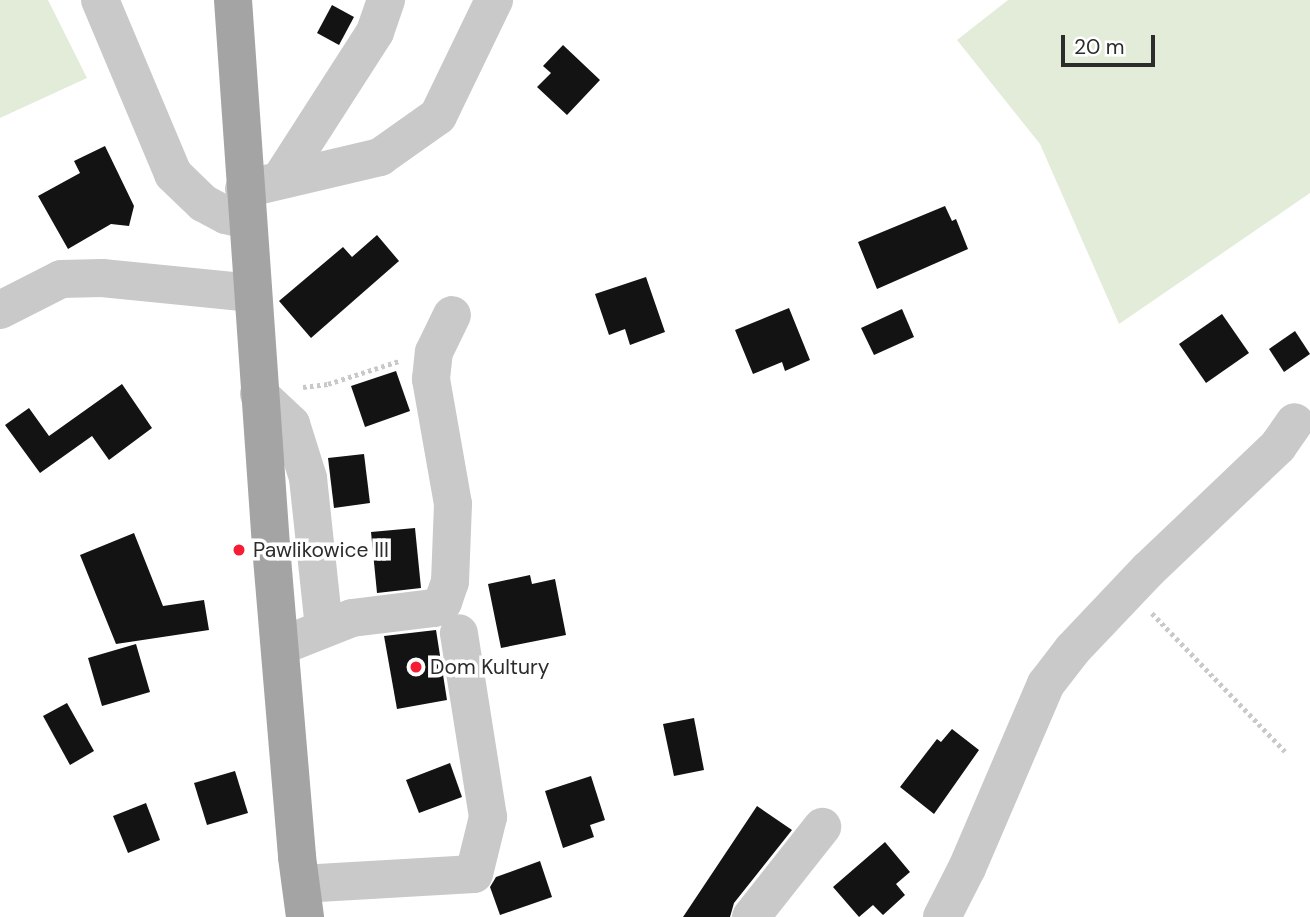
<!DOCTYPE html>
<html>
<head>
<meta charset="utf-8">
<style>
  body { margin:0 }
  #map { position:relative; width:1310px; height:917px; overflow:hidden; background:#fff; font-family:"DM Sans",sans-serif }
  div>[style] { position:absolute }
  .green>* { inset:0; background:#e3ecd8 }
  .building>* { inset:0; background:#131313 }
  .path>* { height:4.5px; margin-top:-2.25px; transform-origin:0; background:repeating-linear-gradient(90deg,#c9c9c9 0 3.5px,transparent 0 7px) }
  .minor>* { height:38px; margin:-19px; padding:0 19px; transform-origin:19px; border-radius:19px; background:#c9c9c9 }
  .major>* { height:38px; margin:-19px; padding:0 19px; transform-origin:19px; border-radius:19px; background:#a4a4a4 }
  .dots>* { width:19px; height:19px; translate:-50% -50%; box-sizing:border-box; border:4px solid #fff; border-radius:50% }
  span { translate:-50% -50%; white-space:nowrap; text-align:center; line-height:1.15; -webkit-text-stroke:7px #fff; paint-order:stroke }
  .poi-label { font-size:21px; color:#2c2c2c }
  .left { translate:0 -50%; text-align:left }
  .scale { position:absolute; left:1061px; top:35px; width:94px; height:32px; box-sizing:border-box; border:4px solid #2c2c2c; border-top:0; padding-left:9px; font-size:21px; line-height:24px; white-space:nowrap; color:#2c2c2c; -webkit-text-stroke:5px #fff; paint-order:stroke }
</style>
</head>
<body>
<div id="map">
  <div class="green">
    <i style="clip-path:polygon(0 0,48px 0,87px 78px,0 118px)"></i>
    <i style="clip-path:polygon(1008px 0,1310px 0,1310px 193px,1119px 324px,1040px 144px,957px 40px)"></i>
  </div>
  <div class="building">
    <i style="clip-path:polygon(332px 5px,354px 17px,339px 45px,317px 33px)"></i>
    <i style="clip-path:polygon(563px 45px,600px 80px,567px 115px,537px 87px,551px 73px,543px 66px)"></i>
    <i style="clip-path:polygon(105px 146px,134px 206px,129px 226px,111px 224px,68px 249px,38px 196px,80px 173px,74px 161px)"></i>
    <i style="clip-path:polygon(945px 206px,952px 221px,956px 219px,968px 249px,877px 289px,858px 242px)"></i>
    <i style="clip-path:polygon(377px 235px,399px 261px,311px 338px,279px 301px,343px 247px,352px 257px)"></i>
    <i style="clip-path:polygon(646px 277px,665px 332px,630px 345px,625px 329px,609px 335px,595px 294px)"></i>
    <i style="clip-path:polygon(789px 308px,810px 360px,785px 371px,782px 362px,753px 374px,735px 330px)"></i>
    <i style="clip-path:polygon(902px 309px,914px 337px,874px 355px,861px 328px)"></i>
    <i style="clip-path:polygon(1222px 314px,1249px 353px,1206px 383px,1179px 344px)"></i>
    <i style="clip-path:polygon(1295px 331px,1310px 354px,1284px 372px,1269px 349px)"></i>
    <i style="clip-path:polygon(396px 371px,410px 411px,365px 427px,351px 386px)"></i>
    <i style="clip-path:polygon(122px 384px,152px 428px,109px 460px,92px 436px,40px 473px,5px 425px,29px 408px,49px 436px)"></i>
    <i style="clip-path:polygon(364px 454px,370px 503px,334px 508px,328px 458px)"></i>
    <i style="clip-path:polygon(415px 528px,421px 588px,377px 593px,371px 532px)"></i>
    <i style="clip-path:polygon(134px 533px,163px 606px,204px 600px,209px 630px,116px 644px,80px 555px)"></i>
    <i style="clip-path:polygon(530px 575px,532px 584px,555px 579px,566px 635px,501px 648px,488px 584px)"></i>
    <i style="clip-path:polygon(436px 630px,447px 700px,397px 709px,384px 636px)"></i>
    <i style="clip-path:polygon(136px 644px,150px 692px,102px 706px,88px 658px)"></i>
    <i style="clip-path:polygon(67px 703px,94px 751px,70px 765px,43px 716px)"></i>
    <i style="clip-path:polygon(694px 718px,704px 770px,674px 776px,663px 724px)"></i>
    <i style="clip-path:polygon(952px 729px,979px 750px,934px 814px,900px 787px,937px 739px,941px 742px)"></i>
    <i style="clip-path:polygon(450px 763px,462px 797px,419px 813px,406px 780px)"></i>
    <i style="clip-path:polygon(235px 771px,248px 813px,207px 825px,194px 783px)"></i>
    <i style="clip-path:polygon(591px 776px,605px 820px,590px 825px,594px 837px,563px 848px,545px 791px)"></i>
    <i style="clip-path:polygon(146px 803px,160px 840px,128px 853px,113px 816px)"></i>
    <i style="clip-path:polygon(757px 806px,792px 830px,734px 903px,730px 917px,683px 917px)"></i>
    <i style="clip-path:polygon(885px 842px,910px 872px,896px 884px,905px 895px,883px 915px,873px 905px,859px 917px,833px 887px)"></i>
    <i style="clip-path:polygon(540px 861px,552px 897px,500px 915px,490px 887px,496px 877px)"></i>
  </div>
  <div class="path">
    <i style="left:303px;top:387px;width:25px;rotate:-7deg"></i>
    <i style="left:328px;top:384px;width:75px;rotate:-17.9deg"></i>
    <i style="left:1152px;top:613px;width:192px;rotate:46.1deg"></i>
  </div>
  <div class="minor">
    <i style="left:100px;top:0;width:189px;rotate:67.2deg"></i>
    <i style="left:173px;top:174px;width:42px;rotate:44deg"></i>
    <i style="left:203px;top:203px;width:26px;rotate:28deg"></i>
    <i style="left:226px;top:215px;width:21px;rotate:14deg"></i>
    <i style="left:280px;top:180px;width:176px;rotate:-57.3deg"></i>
    <i style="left:375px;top:32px;width:34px;rotate:-71deg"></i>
    <i style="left:244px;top:189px;width:140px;rotate:-13.2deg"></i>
    <i style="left:380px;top:157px;width:71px;rotate:-35.3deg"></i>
    <i style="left:438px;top:116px;width:129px;rotate:-64.2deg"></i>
    <i style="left:0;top:310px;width:68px;rotate:-26.9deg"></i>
    <i style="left:61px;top:279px;width:41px;rotate:-1.4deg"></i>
    <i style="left:102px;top:278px;width:151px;rotate:5.7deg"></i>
    <i style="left:259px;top:394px;width:44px;rotate:43.2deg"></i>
    <i style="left:291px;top:424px;width:57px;rotate:72.5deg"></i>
    <i style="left:308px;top:478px;width:151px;rotate:83.9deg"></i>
    <i style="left:281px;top:646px;width:76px;rotate:-21.5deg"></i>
    <i style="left:352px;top:618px;width:83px;rotate:-7deg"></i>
    <i style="left:434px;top:608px;width:11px;rotate:-34deg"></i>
    <i style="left:443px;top:602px;width:21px;rotate:-71deg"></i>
    <i style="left:450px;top:582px;width:78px;rotate:-87.8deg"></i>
    <i style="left:453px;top:504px;width:127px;rotate:-100deg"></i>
    <i style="left:431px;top:379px;width:27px;rotate:-84deg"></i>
    <i style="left:434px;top:352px;width:41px;rotate:-64.1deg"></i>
    <i style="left:301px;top:884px;width:173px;rotate:-3.3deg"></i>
    <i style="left:474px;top:874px;width:59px;rotate:-76.2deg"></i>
    <i style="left:488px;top:817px;width:186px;rotate:-99deg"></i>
    <i style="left:751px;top:917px;width:115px;rotate:-51.7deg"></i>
    <i style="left:942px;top:917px;width:55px;rotate:-63deg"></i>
    <i style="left:967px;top:868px;width:200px;rotate:-66.8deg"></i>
    <i style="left:1046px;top:684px;width:44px;rotate:-52.4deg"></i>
    <i style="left:1073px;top:649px;width:109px;rotate:-46.5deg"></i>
    <i style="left:1148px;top:570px;width:180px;rotate:-43.6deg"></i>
    <i style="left:1278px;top:446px;width:29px;rotate:-55deg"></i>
  </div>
  <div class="major">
    <i style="left:233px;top:0;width:547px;rotate:86.02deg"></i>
    <i style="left:271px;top:546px;width:312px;rotate:85.2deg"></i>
    <i style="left:297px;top:857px;width:61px;rotate:82.4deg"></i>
  </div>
  <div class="dots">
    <i style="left:239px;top:550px;background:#f51c33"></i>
    <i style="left:416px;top:667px;background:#f51c33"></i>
  </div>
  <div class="poi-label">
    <span class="left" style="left:253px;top:550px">Pawlikowice III</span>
    <span class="left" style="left:430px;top:667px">Dom Kultury</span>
  </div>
  <div class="scale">20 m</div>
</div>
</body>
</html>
